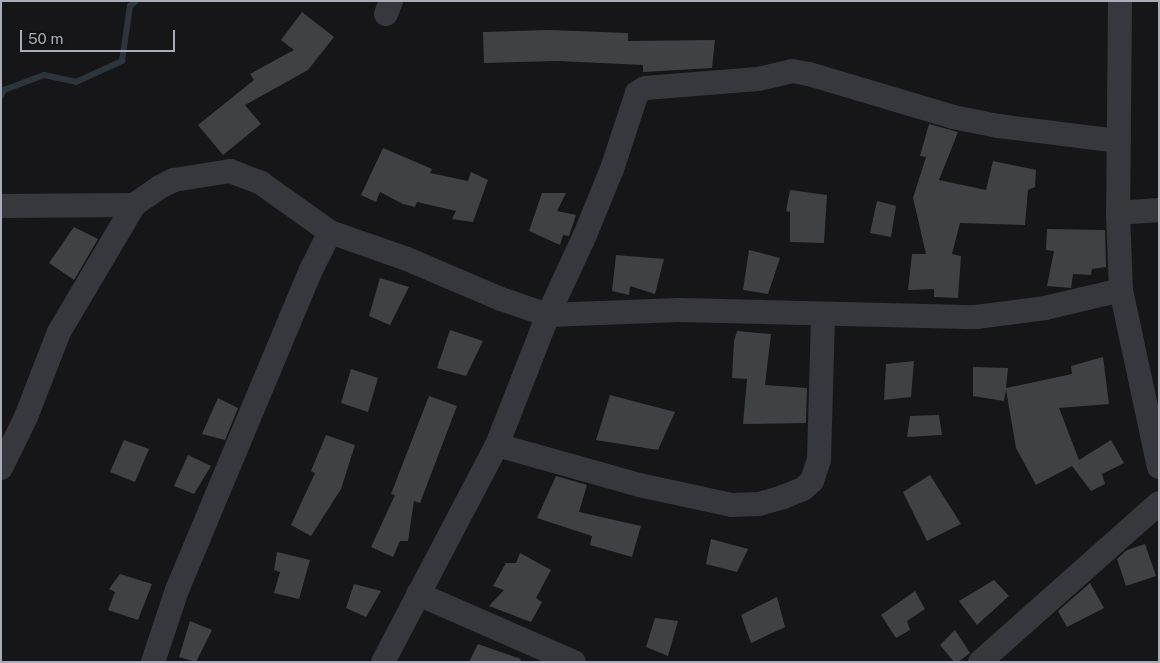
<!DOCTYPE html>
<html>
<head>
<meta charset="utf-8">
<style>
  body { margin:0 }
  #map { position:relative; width:1160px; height:663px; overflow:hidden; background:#161618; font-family:"Public Sans",sans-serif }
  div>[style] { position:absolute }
  .stream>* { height:6px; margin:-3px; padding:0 3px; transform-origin:3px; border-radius:3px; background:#2c353c }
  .building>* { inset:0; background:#404145 }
  .minor>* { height:24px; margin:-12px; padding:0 12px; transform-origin:12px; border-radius:12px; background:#37383d }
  span { translate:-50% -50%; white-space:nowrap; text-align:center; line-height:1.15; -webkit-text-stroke:5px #111113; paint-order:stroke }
  .frame { position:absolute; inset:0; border:2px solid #a8adb8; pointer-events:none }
  .scale { position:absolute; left:20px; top:30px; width:155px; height:22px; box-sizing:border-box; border:2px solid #a8adb8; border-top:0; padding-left:6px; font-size:15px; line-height:18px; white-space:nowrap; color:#a8adb8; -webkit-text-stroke:4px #111113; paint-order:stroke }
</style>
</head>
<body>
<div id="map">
  <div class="stream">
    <i style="left:1px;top:96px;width:7px;rotate:-63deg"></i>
    <i style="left:4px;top:90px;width:43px;rotate:-20.6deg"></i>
    <i style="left:44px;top:75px;width:33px;rotate:12deg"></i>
    <i style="left:76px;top:82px;width:51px;rotate:-24.5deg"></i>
    <i style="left:122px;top:61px;width:56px;rotate:-81.7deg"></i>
    <i style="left:130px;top:6px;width:8px;rotate:-40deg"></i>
  </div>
  <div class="building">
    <i style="clip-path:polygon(302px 12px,334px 37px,308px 70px,245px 105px,261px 124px,223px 155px,198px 125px,254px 80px,250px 74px,294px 50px,281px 40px)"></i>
    <i style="clip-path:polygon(549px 30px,628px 33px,628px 41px,715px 40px,712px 68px,643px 72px,643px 65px,558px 61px,484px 63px,483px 32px)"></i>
    <i style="clip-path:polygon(929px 124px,958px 132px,939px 180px,986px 190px,993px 161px,1036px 170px,1035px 187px,1028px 190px,1025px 225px,960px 223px,952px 254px,961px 256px,958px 298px,934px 297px,934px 289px,908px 290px,912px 254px,926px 254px,913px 198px,926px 157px,920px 156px)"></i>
    <i style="clip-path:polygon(383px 148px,432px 169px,430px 173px,468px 181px,471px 172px,488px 180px,473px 222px,452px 219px,456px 211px,417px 202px,415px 207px,403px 204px,380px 192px,376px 202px,361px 195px)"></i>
    <i style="clip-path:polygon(790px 190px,827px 195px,824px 243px,790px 242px,790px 212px,786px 211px)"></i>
    <i style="clip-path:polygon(542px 193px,566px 193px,557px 211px,576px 215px,569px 236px,563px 235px,560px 245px,529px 231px)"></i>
    <i style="clip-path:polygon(877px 201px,896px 206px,891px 237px,870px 233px)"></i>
    <i style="clip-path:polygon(74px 227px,98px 239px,74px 280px,49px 263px)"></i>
    <i style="clip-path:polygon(1047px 229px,1105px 230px,1106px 267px,1092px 269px,1091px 275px,1073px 274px,1071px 288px,1047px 286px,1054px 251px,1046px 250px)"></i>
    <i style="clip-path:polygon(749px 250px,780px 258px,768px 294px,743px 290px)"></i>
    <i style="clip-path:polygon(616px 255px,664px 259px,655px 294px,630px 286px,629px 295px,612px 291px)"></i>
    <i style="clip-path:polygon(380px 278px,409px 287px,390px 325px,369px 316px)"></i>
    <i style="clip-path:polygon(450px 330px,483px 341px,466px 376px,437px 368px)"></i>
    <i style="clip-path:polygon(737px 331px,771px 334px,765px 385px,807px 388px,806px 423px,743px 424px,747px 379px,732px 378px,734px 341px)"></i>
    <i style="clip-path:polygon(1103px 357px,1109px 404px,1059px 408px,1079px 460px,1111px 440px,1124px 463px,1102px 474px,1105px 484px,1091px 491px,1072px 466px,1036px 485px,1016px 448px,1006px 390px,1004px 401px,973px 396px,973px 367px,1008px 368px,1006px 388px,1072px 374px,1071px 366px)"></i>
    <i style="clip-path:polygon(914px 361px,911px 397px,884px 400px,886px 364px)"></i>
    <i style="clip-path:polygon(351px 369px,378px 378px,368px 412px,341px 403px)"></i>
    <i style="clip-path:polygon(610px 395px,675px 412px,658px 450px,596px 440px)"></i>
    <i style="clip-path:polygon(429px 396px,457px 406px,420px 503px,414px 501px,408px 541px,400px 541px,393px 557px,371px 547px,395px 495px,391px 494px)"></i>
    <i style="clip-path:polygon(218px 398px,238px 408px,225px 440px,202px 434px)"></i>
    <i style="clip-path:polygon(939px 415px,942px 435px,907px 437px,910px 416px)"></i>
    <i style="clip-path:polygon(326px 435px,355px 445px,341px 489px,311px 536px,291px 525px,315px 473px,311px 471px)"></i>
    <i style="clip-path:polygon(124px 440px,149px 449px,135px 482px,110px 472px)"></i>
    <i style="clip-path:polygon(188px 455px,211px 466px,194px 494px,174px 486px)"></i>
    <i style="clip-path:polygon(930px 475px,961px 524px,927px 541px,903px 492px)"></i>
    <i style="clip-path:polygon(556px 476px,587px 485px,579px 512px,641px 526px,632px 557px,590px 545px,592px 536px,537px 518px)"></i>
    <i style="clip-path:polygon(711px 539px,748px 549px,737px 572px,706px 564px)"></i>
    <i style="clip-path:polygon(1145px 544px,1156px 576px,1126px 586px,1117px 559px,1127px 550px)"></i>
    <i style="clip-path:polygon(277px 552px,310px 560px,299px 599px,274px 593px,280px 572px,274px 570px)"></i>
    <i style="clip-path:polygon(520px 553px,551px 570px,536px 598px,542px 602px,531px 622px,489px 606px,504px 590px,493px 586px,506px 563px,516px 563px)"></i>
    <i style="clip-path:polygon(120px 574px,152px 584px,138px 620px,108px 610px,115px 592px,109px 589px)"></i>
    <i style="clip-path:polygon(994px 580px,1009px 596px,977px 625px,959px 601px)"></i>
    <i style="clip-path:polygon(1090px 583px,1104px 608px,1067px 627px,1058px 611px)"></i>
    <i style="clip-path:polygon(354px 584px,381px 591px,366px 617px,346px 608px)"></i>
    <i style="clip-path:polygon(915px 591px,925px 609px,907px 621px,910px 630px,896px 638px,881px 615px)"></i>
    <i style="clip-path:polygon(777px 597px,785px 627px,751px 643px,741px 615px)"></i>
    <i style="clip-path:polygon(655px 618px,678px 621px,668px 656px,646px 647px)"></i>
    <i style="clip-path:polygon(190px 621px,212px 630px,196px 662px,179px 657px)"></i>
    <i style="clip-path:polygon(955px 630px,970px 653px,958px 662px,954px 662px,940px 645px)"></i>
    <i style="clip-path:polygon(478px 644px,521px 659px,520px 662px,469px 662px)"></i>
  </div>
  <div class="minor">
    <i style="left:1120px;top:1px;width:212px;rotate:90.5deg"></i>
    <i style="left:1118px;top:213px;width:77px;rotate:87.8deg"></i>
    <i style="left:1121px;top:290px;width:181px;rotate:77.9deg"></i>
    <i style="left:386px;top:14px;width:14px;rotate:-69deg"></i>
    <i style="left:1px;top:206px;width:133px;rotate:-0.4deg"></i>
    <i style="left:134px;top:205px;width:32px;rotate:-35deg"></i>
    <i style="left:160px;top:187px;width:16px;rotate:-27deg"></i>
    <i style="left:174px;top:180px;width:57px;rotate:-9.1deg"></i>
    <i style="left:230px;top:171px;width:33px;rotate:21deg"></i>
    <i style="left:261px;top:183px;width:85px;rotate:35.4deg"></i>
    <i style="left:330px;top:232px;width:82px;rotate:19.3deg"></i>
    <i style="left:407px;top:259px;width:102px;rotate:23.1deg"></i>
    <i style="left:501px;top:299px;width:50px;rotate:18.8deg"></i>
    <i style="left:548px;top:315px;width:131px;rotate:-2.2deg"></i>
    <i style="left:679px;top:310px;width:297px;rotate:1.4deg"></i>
    <i style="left:976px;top:317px;width:70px;rotate:-7.4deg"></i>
    <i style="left:1045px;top:308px;width:78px;rotate:-13.3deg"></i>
    <i style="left:1118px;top:213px;width:41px;rotate:-4.2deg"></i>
    <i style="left:497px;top:445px;width:148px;rotate:15.7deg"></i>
    <i style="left:639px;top:485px;width:95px;rotate:12.1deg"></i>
    <i style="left:732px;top:505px;width:27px;rotate:-2deg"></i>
    <i style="left:759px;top:504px;width:25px;rotate:-16deg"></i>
    <i style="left:783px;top:497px;width:22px;rotate:-22deg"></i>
    <i style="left:803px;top:489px;width:12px;rotate:-42deg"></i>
    <i style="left:812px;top:481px;width:22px;rotate:-72deg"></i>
    <i style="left:819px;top:460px;width:145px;rotate:-88.4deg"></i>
    <i style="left:1px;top:468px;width:57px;rotate:-63.9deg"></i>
    <i style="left:26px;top:417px;width:91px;rotate:-68.8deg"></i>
    <i style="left:59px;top:332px;width:147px;rotate:-59.4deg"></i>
    <i style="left:418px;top:594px;width:170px;rotate:23.6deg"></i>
    <i style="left:153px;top:662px;width:76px;rotate:-71.6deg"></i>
    <i style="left:177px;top:590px;width:349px;rotate:-67.3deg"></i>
    <i style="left:312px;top:268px;width:40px;rotate:-63.4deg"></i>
    <i style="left:383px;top:662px;width:245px;rotate:-62.3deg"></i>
    <i style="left:497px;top:445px;width:140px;rotate:-68.6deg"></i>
    <i style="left:548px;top:315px;width:88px;rotate:-65.2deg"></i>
    <i style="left:585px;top:235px;width:71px;rotate:-67.8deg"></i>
    <i style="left:612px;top:169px;width:80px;rotate:-71.8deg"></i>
    <i style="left:637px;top:93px;width:9px;rotate:-32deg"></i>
    <i style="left:645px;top:88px;width:113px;rotate:-4.6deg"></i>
    <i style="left:758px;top:79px;width:35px;rotate:-13deg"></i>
    <i style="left:792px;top:71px;width:17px;rotate:10deg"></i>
    <i style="left:809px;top:74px;width:150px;rotate:16.6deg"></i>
    <i style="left:953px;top:117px;width:46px;rotate:11.3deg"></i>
    <i style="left:998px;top:126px;width:122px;rotate:7.1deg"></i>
    <i style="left:980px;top:662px;width:239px;rotate:-41.6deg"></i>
  </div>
  <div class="frame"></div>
  <div class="scale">50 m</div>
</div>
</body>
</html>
